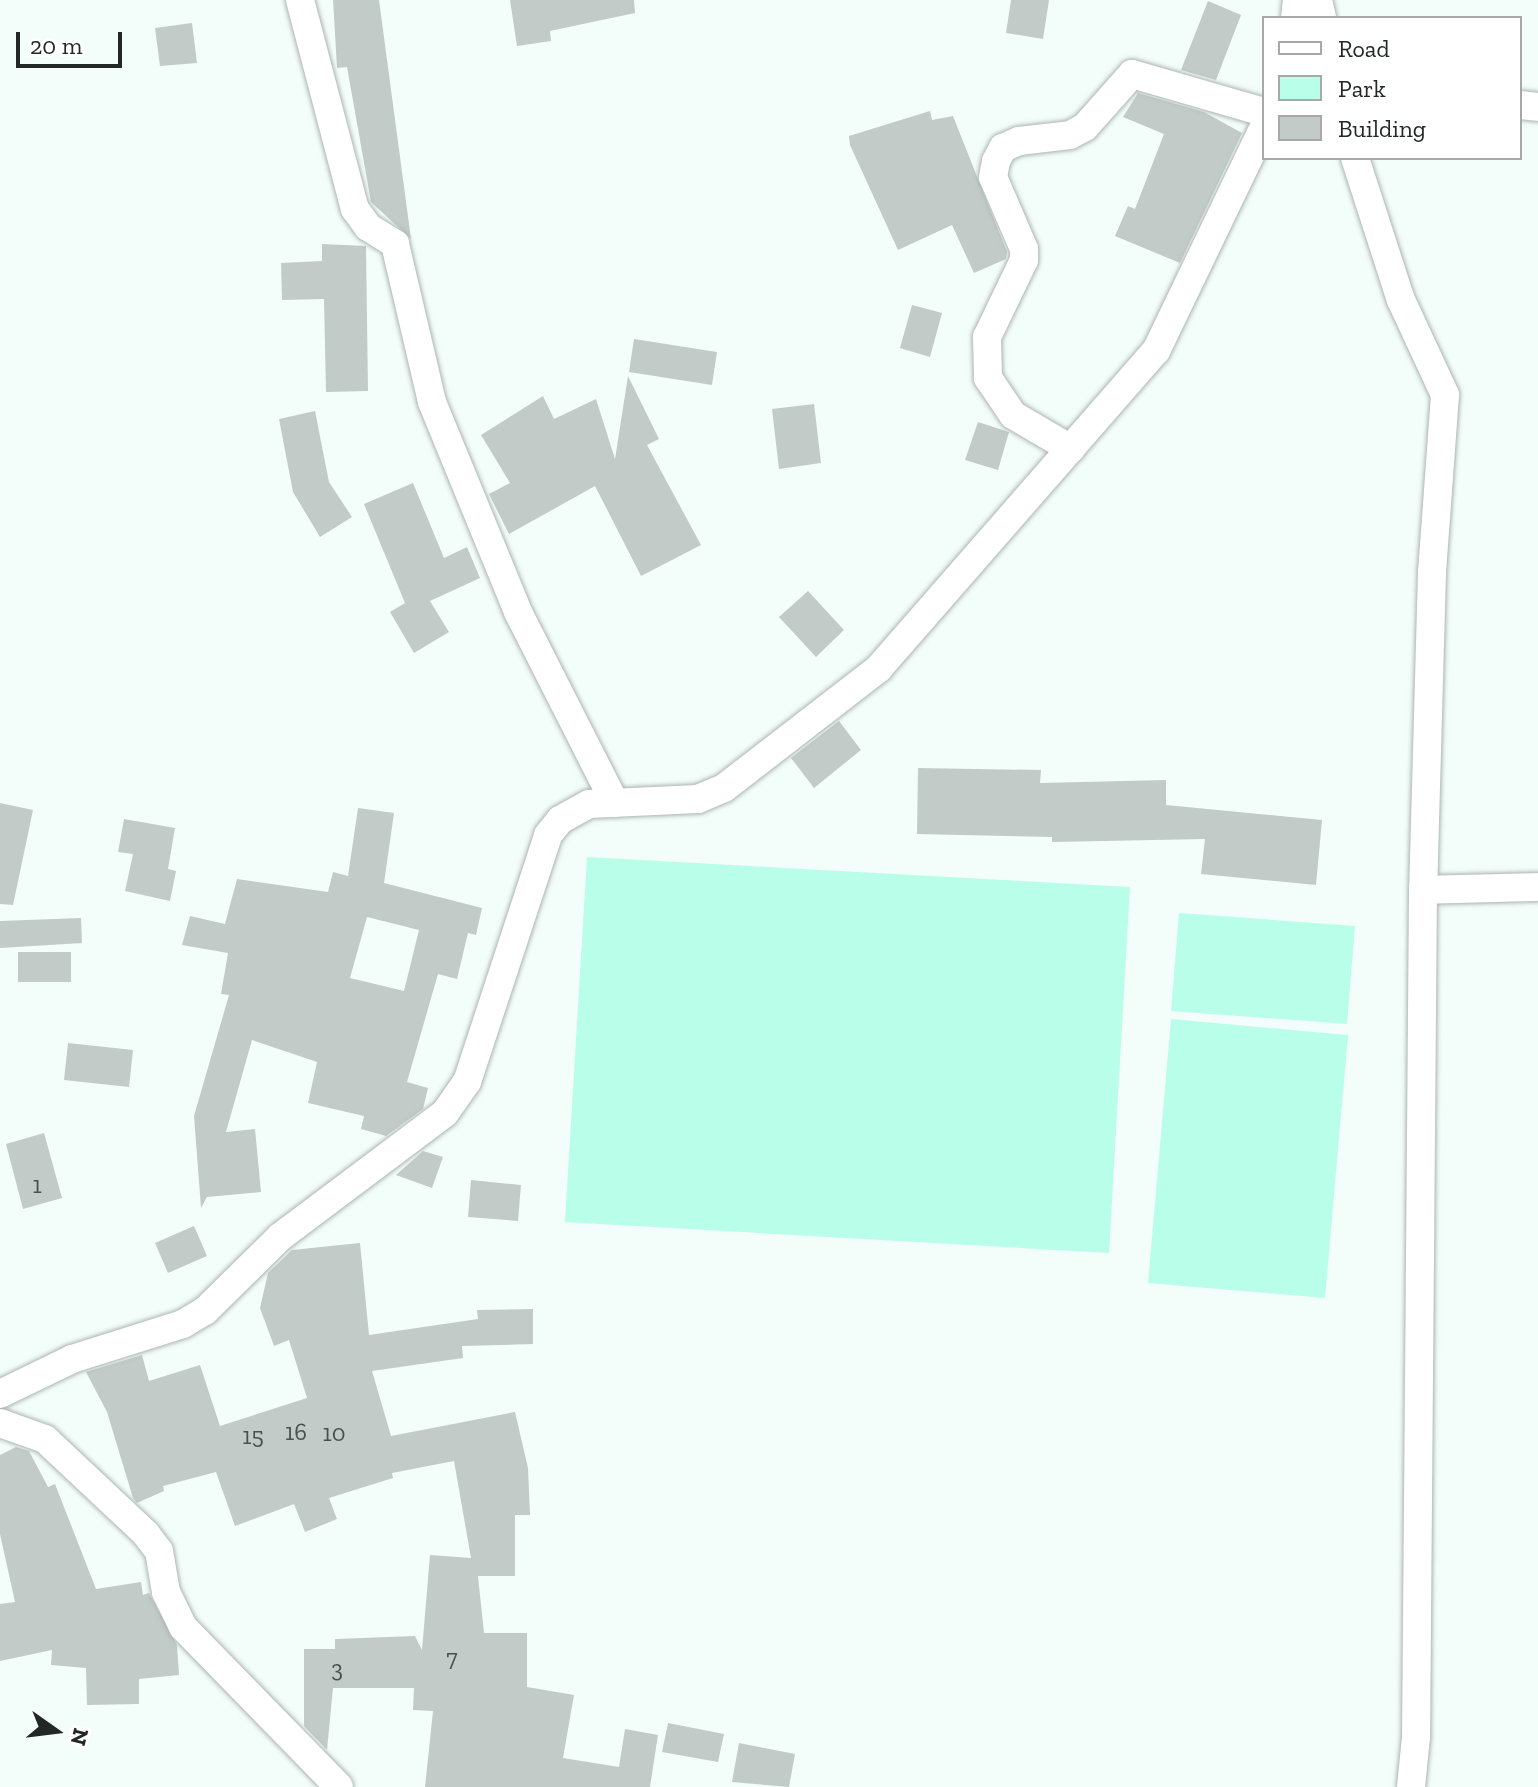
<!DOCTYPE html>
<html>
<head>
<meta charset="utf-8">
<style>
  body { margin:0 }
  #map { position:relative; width:1538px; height:1787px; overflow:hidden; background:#f3fdfa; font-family:"Zilla Slab",serif }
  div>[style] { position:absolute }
  .green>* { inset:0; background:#b9fee9 }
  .building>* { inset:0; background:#c2cbc8 }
  .roads { filter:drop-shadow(0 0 2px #acb5b2) drop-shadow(0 0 2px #acb5b2) }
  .street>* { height:28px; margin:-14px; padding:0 14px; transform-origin:14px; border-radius:14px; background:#fff }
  span { translate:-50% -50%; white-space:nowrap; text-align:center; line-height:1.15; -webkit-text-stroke:7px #fff; paint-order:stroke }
  .number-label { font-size:24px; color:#4b504e }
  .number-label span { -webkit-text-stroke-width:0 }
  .legend { position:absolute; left:1262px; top:16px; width:260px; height:144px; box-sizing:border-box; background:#fff; border:2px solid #a7a9a8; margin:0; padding:10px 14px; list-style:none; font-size:24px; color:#232726 }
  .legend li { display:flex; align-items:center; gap:16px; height:40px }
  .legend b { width:40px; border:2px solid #a7a9a8 }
  .north { position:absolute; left:16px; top:1691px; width:80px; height:80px; -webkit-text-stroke:6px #fff; paint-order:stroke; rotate:104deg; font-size:22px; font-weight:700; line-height:32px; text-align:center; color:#232726 }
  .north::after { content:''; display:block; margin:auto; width:28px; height:36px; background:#232726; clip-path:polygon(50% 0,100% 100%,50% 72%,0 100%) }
  .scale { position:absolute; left:16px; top:32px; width:106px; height:36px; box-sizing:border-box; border:4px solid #232726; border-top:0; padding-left:10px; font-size:24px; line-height:28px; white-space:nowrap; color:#232726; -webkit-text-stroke:6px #fff; paint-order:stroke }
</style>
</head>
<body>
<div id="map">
  <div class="green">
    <i style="clip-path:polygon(587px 857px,1130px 887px,1109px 1253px,565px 1222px)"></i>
    <i style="clip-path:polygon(1179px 913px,1355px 926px,1347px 1024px,1171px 1011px)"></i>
    <i style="clip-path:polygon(1171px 1019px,1348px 1035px,1325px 1298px,1148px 1283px)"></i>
  </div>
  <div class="building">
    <i style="clip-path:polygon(333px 0,379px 0,411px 239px,371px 202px,347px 67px,337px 68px)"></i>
    <i style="clip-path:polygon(510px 0,634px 0,635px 13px,550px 31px,551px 41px,517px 46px)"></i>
    <i style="clip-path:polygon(1011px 0,1049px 0,1043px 39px,1006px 33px)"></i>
    <i style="clip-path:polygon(1208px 1px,1241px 15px,1216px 80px,1181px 70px)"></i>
    <i style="clip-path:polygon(192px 23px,197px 63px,160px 66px,155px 28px)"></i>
    <i style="clip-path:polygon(1138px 93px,1204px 112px,1242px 133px,1180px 263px,1115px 236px,1128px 206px,1135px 209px,1164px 134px,1123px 117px)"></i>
    <i style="clip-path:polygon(930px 111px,932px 120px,953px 116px,1007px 252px,1006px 259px,974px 273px,952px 225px,898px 250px,850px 145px,849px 136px)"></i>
    <i style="clip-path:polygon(322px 244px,366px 246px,368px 391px,326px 392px,324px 299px,282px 300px,281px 263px,322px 261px)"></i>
    <i style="clip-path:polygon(912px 305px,942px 313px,930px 357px,900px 348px)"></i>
    <i style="clip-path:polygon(634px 339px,717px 352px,712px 385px,629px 372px)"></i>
    <i style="clip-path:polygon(628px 376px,659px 439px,647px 445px,701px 545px,641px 576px,595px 486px,509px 534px,489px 494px,510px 483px,481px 435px,543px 396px,554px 419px,596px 399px,615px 459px)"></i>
    <i style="clip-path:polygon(814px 404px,821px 463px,779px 469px,772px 409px)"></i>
    <i style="clip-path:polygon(315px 411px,329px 482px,352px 517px,320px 537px,293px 492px,279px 419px)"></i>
    <i style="clip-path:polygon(978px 422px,1009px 432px,998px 470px,965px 460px)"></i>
    <i style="clip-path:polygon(413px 483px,444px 558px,467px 547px,480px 578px,430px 601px,449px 632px,414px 653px,390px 612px,405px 603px,364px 504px)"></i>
    <i style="clip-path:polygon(808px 591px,844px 630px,816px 657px,779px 617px)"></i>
    <i style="clip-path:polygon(839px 721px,861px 750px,814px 788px,791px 758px)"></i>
    <i style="clip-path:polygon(918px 768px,1041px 770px,1040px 783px,1166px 780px,1166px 805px,1322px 820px,1316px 885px,1201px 874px,1205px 839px,1052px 842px,1052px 837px,917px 834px)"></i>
    <i style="clip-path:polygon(0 803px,33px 810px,13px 905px,0 904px)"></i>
    <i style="clip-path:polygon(evenodd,358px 808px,394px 813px,384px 883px,482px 908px,476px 935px,468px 933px,457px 979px,438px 974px,407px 1082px,428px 1088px,423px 1109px,386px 1136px,361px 1129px,364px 1116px,308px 1103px,317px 1062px,252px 1040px,226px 1132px,255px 1129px,261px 1192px,207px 1197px,201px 1208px,194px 1116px,229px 995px,221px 994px,228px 953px,182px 945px,190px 916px,225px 924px,237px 879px,328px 892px,333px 872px,348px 876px,358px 808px,367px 917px,419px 930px,404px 991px,350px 978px,367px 917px)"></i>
    <i style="clip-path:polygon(124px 819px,175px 828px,168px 869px,176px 871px,170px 901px,125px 891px,133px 854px,118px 852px)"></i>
    <i style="clip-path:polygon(81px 918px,82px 943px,0 948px,0 921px)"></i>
    <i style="clip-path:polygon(18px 952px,71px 952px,71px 982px,18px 982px)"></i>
    <i style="clip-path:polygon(68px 1043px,133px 1050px,129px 1087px,64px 1080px)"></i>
    <i style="clip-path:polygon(44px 1133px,62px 1198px,23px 1209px,6px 1144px)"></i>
    <i style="clip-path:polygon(423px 1151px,443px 1157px,432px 1188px,396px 1175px)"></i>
    <i style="clip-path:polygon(471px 1180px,521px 1185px,518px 1221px,468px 1217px)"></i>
    <i style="clip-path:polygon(194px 1226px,207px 1256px,168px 1273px,155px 1243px)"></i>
    <i style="clip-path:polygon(360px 1243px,369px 1335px,478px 1319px,477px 1310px,533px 1309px,533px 1344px,462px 1346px,463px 1358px,372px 1371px,391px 1436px,515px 1412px,528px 1468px,530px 1515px,515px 1515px,515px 1576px,478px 1576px,484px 1633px,527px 1633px,527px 1687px,574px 1695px,563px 1758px,619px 1767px,625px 1729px,658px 1735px,650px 1787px,425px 1787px,433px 1711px,413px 1710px,414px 1688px,333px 1688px,327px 1750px,304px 1726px,304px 1649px,335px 1649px,335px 1639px,415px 1636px,422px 1650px,430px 1555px,471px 1558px,454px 1461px,392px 1473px,393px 1478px,329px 1498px,337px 1519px,305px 1532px,294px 1504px,235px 1526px,216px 1472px,163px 1486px,164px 1491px,137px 1503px,133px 1498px,107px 1412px,86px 1372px,142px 1355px,149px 1381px,200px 1365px,220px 1426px,307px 1398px,289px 1340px,274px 1346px,260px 1308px,268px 1273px,292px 1250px)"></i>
    <i style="clip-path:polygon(16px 1447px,29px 1451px,48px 1487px,55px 1484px,96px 1589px,141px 1582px,143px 1595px,149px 1593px,177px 1645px,179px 1675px,139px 1679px,139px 1704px,87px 1705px,86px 1668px,51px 1665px,52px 1650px,0 1661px,0 1604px,15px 1602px,0 1534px,0 1455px)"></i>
    <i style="clip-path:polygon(668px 1723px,724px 1734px,718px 1762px,662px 1752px)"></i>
    <i style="clip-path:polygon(739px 1743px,795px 1754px,789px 1787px,732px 1782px)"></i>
  </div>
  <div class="roads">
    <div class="street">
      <i style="left:300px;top:0;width:216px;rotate:75.3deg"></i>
      <i style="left:355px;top:209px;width:22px;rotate:54deg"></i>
      <i style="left:368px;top:227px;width:32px;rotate:32deg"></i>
      <i style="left:395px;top:244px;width:162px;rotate:76.8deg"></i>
      <i style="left:432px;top:402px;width:227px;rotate:67.7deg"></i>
      <i style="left:518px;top:612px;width:214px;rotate:63.1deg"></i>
      <i style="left:1318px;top:0;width:18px;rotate:77deg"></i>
      <i style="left:1295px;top:18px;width:18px;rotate:-84deg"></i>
      <i style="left:1520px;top:105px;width:18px;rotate:6deg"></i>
      <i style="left:1355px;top:158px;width:149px;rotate:72.1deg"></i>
      <i style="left:1401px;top:300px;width:105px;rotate:65.1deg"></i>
      <i style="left:1445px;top:395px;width:177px;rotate:94.2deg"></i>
      <i style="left:1432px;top:572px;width:318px;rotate:91.6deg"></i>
      <i style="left:1423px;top:890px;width:847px;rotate:90.47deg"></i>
      <i style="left:1416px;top:1737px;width:50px;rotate:95.7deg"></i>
      <i style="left:1071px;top:449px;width:67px;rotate:-149.6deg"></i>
      <i style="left:1013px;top:415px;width:45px;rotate:-124deg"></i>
      <i style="left:988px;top:378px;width:41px;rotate:-91.4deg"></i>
      <i style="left:987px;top:337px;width:85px;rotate:-64.3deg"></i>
      <i style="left:1024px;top:260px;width:11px;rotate:-90deg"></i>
      <i style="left:1024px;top:249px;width:78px;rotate:-113.3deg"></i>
      <i style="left:993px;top:177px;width:16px;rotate:-79deg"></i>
      <i style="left:996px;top:161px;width:15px;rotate:-62deg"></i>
      <i style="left:1003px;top:148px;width:17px;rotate:-24deg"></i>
      <i style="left:1019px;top:141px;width:51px;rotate:-6.7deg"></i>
      <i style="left:1070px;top:135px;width:17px;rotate:-28deg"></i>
      <i style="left:1085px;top:127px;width:71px;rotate:-48.4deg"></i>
      <i style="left:1132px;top:74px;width:137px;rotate:16.1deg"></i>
      <i style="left:1423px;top:890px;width:115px;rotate:-1.5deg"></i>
      <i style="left:0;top:1394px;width:80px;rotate:-25.9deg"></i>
      <i style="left:72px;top:1359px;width:116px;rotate:-17.5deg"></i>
      <i style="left:183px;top:1324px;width:26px;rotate:-31deg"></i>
      <i style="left:205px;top:1311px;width:105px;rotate:-44.6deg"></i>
      <i style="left:280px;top:1237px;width:206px;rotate:-36.9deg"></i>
      <i style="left:445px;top:1113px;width:38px;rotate:-55deg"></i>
      <i style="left:467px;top:1082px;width:260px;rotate:-71.8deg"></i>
      <i style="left:548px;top:835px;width:19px;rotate:-51deg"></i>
      <i style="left:560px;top:820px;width:33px;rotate:-29deg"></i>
      <i style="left:589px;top:804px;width:109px;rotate:-2.6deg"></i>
      <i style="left:698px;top:799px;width:28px;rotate:-23deg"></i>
      <i style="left:724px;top:788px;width:196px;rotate:-37.7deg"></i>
      <i style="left:879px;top:668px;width:421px;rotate:-48.9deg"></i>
      <i style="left:1156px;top:351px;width:249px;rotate:-64.3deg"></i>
      <i style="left:0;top:1423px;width:48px;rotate:19.6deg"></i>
      <i style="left:45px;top:1439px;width:139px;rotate:43.2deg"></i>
      <i style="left:146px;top:1534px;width:21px;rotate:53deg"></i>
      <i style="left:159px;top:1551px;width:42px;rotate:80.3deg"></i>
      <i style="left:166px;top:1592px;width:39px;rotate:64deg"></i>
      <i style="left:183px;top:1627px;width:223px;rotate:45.7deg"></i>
    </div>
  </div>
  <div class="number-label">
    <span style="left:37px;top:1185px">1</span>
    <span style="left:296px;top:1432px">16</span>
    <span style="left:334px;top:1433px">10</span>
    <span style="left:253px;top:1436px">15</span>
    <span style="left:452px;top:1658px">7</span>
    <span style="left:337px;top:1669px">3</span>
  </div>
  <ul class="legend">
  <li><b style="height:10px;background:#fff"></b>Road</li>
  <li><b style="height:22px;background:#b9fee9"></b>Park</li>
  <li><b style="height:22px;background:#c2cbc8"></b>Building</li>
  </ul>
  <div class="north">N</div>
  <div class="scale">20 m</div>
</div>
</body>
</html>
